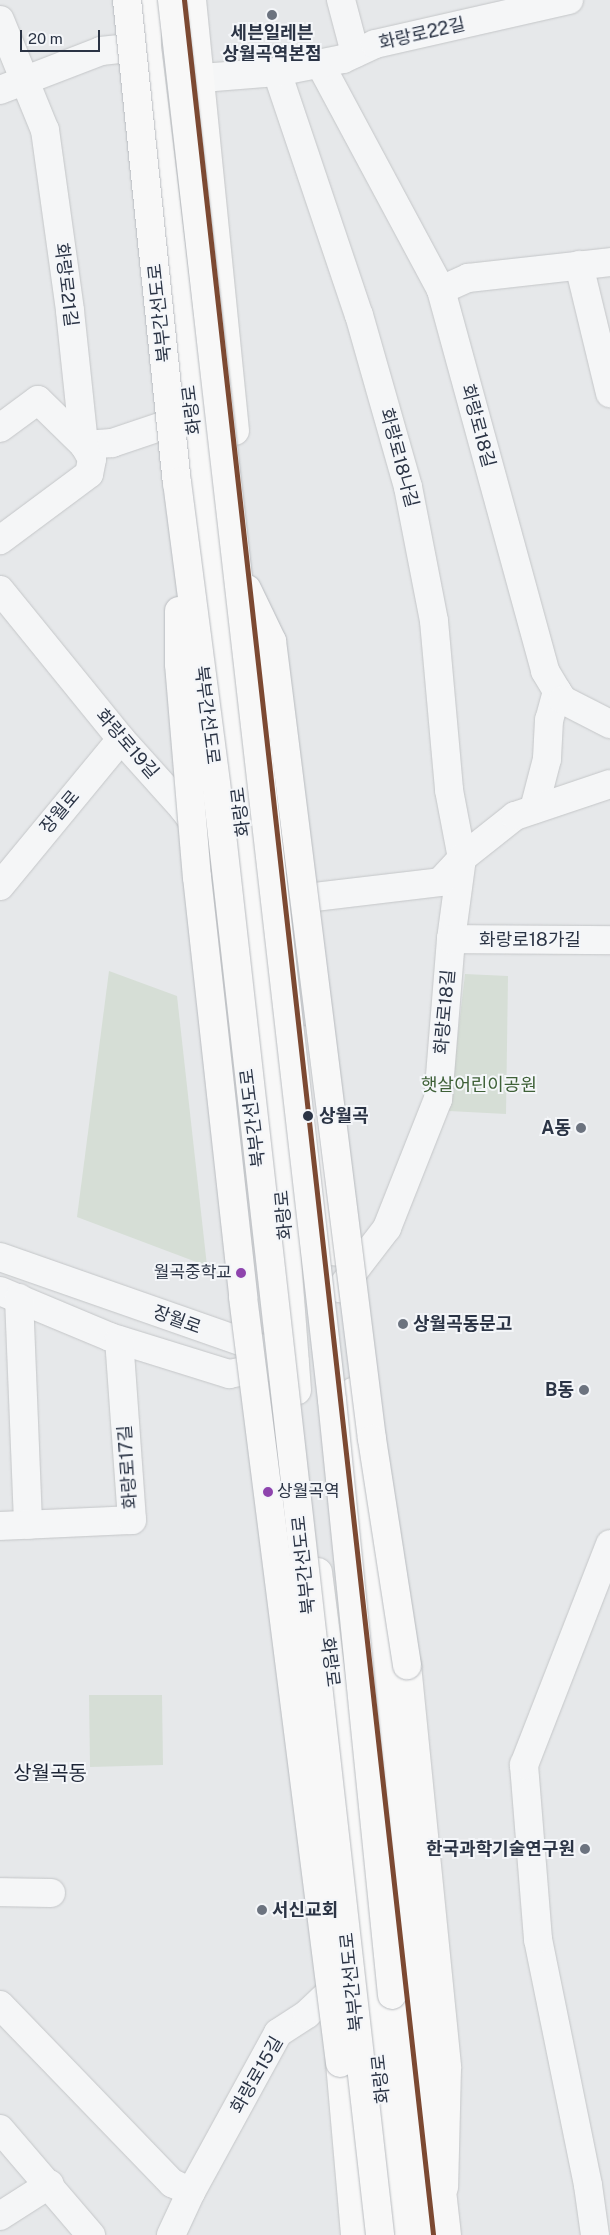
<!DOCTYPE html>
<html>
<head>
<meta charset="utf-8">
<style>
  body { margin:0 }
  #map { position:relative; width:610px; height:2235px; overflow:hidden; background:#e6e8ea; font-family:"Public Sans","Noto Sans KR",sans-serif }
  div>[style] { position:absolute }
  .green>* { inset:0; background:#d6ded6 }
  .roads { filter:drop-shadow(0 0 1px #c4c6c8) drop-shadow(0 0 1px #c4c6c8) }
  .minor>* { height:28px; margin:-14px; padding:0 14px; transform-origin:14px; border-radius:14px; background:#f5f6f7 }
  .major>* { height:28px; margin:-14px; padding:0 14px; transform-origin:14px; border-radius:14px; background:#f8f8f8 }
  .highway>* { height:28px; margin:-14px; padding:0 14px; transform-origin:14px; border-radius:14px; background:#f8f8f8 }
  .bridges { filter:drop-shadow(0 0 1px #b8bbbf) drop-shadow(0 0 1px #b8bbbf) }
  .highway-bridge>* { height:28px; margin:-14px; padding:0 14px; transform-origin:14px; border-radius:14px; background:#f8f8f8 }
  .metro-1>* { height:5px; margin:-2.5px; padding:0 2.5px; transform-origin:2.5px; border-radius:2.5px; background:#7c4932 }
  .dots>* { width:14px; height:14px; translate:-50% -50%; box-sizing:border-box; border:2px solid #f4f6f9; border-radius:50% }
  span { translate:-50% -50%; white-space:nowrap; text-align:center; line-height:1.15; -webkit-text-stroke:4px #f4f6f9; paint-order:stroke }
  .bus-label { font-size:17px; color:#2b3445 }
  .right { translate:-100% -50%; text-align:right }
  .left { translate:0 -50%; text-align:left }
  .poi-label { font-size:18px; color:#2b3445; font-weight:700 }
  .street-label { font-size:18px; color:#2b3445 }
  .park-label { font-size:18px; color:#3f6138 }
  .stop-label { font-size:18px; color:#2b3445; font-weight:700 }
  .quarter-label { font-size:20px; color:#1d2536 }
  .scale { position:absolute; left:20px; top:30px; width:80px; height:22px; box-sizing:border-box; border:2px solid #2b3445; border-top:0; padding-left:6px; font-size:15px; line-height:18px; white-space:nowrap; color:#2b3445; -webkit-text-stroke:4px #f4f6f9; paint-order:stroke }
</style>
</head>
<body>
<div id="map">
  <div class="green">
    <i style="clip-path:polygon(109px 971px,177px 996px,207px 1266px,77px 1217px)"></i>
    <i style="clip-path:polygon(465px 974px,508px 976px,506px 1114px,449px 1111px)"></i>
    <i style="clip-path:polygon(89px 1695px,162px 1695px,163px 1765px,90px 1767px)"></i>
  </div>
  <div class="roads">
    <div class="minor">
      <i style="left:341px;top:0;width:55px;rotate:75.2deg"></i>
      <i style="left:0;top:20px;width:119px;rotate:67.8deg"></i>
      <i style="left:45px;top:130px;width:183px;rotate:82.1deg"></i>
      <i style="left:70px;top:311px;width:135px;rotate:84deg"></i>
      <i style="left:320px;top:64px;width:256px;rotate:61.8deg"></i>
      <i style="left:441px;top:290px;width:395px;rotate:74.7deg"></i>
      <i style="left:545px;top:671px;width:23px;rotate:59deg"></i>
      <i style="left:557px;top:691px;width:30px;rotate:105deg"></i>
      <i style="left:549px;top:720px;width:39px;rotate:93deg"></i>
      <i style="left:547px;top:759px;width:52px;rotate:104.6deg"></i>
      <i style="left:277px;top:72px;width:256px;rotate:71.4deg"></i>
      <i style="left:359px;top:315px;width:179px;rotate:74.1deg"></i>
      <i style="left:408px;top:487px;width:136px;rotate:79deg"></i>
      <i style="left:434px;top:621px;width:170px;rotate:84.9deg"></i>
      <i style="left:449px;top:790px;width:69px;rotate:79.2deg"></i>
      <i style="left:462px;top:858px;width:82px;rotate:97.7deg"></i>
      <i style="left:451px;top:939px;width:161px;rotate:94.6deg"></i>
      <i style="left:438px;top:1099px;width:139px;rotate:111.6deg"></i>
      <i style="left:387px;top:1228px;width:76px;rotate:127.5deg"></i>
      <i style="left:202px;top:78px;width:75px;rotate:-4.6deg"></i>
      <i style="left:277px;top:72px;width:67px;rotate:-11.1deg"></i>
      <i style="left:343px;top:59px;width:35px;rotate:-25deg"></i>
      <i style="left:375px;top:44px;width:199px;rotate:-12.8deg"></i>
      <i style="left:0;top:90px;width:108px;rotate:-21.1deg"></i>
      <i style="left:101px;top:51px;width:46px;rotate:-6.2deg"></i>
      <i style="left:579px;top:265px;width:132px;rotate:76.4deg"></i>
      <i style="left:441px;top:290px;width:30px;rotate:-24deg"></i>
      <i style="left:468px;top:278px;width:143px;rotate:-6.4deg"></i>
      <i style="left:0;top:428px;width:47px;rotate:-36.4deg"></i>
      <i style="left:38px;top:400px;width:64px;rotate:44.4deg"></i>
      <i style="left:84px;top:445px;width:16px;rotate:60deg"></i>
      <i style="left:92px;top:459px;width:15px;rotate:101deg"></i>
      <i style="left:89px;top:474px;width:111px;rotate:143.4deg"></i>
      <i style="left:84px;top:445px;width:28px;rotate:-4deg"></i>
      <i style="left:112px;top:443px;width:84px;rotate:-18.6deg"></i>
      <i style="left:0;top:590px;width:192px;rotate:50.9deg"></i>
      <i style="left:121px;top:739px;width:93px;rotate:48.1deg"></i>
      <i style="left:183px;top:808px;width:81px;rotate:53deg"></i>
      <i style="left:557px;top:691px;width:11px;rotate:56deg"></i>
      <i style="left:563px;top:700px;width:53px;rotate:27.1deg"></i>
      <i style="left:0;top:886px;width:190px;rotate:-50.5deg"></i>
      <i style="left:281px;top:901px;width:160px;rotate:-6.8deg"></i>
      <i style="left:440px;top:882px;width:33px;rotate:-47deg"></i>
      <i style="left:462px;top:858px;width:68px;rotate:-38.4deg"></i>
      <i style="left:515px;top:816px;width:100px;rotate:-18.6deg"></i>
      <i style="left:451px;top:939px;width:159px;rotate:0.4deg"></i>
      <i style="left:0;top:1257px;width:312px;rotate:19.3deg"></i>
      <i style="left:0;top:1291px;width:119px;rotate:22.7deg"></i>
      <i style="left:110px;top:1337px;width:125px;rotate:17.3deg"></i>
      <i style="left:229px;top:1374px;width:48px;rotate:-10.8deg"></i>
      <i style="left:19px;top:1298px;width:227px;rotate:87.7deg"></i>
      <i style="left:0;top:1526px;width:132px;rotate:-2.6deg"></i>
      <i style="left:132px;top:1520px;width:180px;rotate:-94.1deg"></i>
      <i style="left:0;top:1892px;width:51px;rotate:1.1deg"></i>
      <i style="left:0;top:2005px;width:248px;rotate:46deg"></i>
      <i style="left:172px;top:2183px;width:21px;rotate:25deg"></i>
      <i style="left:0;top:2129px;width:140px;rotate:49.4deg"></i>
      <i style="left:0;top:2216px;width:59px;rotate:-32.6deg"></i>
      <i style="left:171px;top:2235px;width:47px;rotate:-65.1deg"></i>
      <i style="left:191px;top:2192px;width:181px;rotate:-61.3deg"></i>
      <i style="left:278px;top:2033px;width:35px;rotate:-33deg"></i>
      <i style="left:307px;top:2014px;width:52px;rotate:-43.5deg"></i>
      <i style="left:595px;top:2235px;width:50px;rotate:-98deg"></i>
      <i style="left:588px;top:2185px;width:251px;rotate:-101.5deg"></i>
      <i style="left:538px;top:1939px;width:175px;rotate:-94.6deg"></i>
      <i style="left:524px;top:1765px;width:237px;rotate:-68.7deg"></i>
    </div>
    <div class="major">
      <i style="left:148px;top:0;width:46px;rotate:91.2deg"></i>
      <i style="left:147px;top:46px;width:860px;rotate:83.06deg"></i>
      <i style="left:251px;top:900px;width:280px;rotate:83.8deg"></i>
      <i style="left:281px;top:1178px;width:213px;rotate:85.7deg"></i>
      <i style="left:192px;top:0;width:433px;rotate:84.3deg"></i>
      <i style="left:303px;top:1040px;width:214px;rotate:81.4deg"></i>
      <i style="left:353px;top:1392px;width:848px;rotate:83.64deg"></i>
      <i style="left:318px;top:1572px;width:387px;rotate:82.7deg"></i>
      <i style="left:367px;top:1956px;width:281px;rotate:83.9deg"></i>
    </div>
    <div class="highway">
      <i style="left:407px;top:1665px;width:405px;rotate:84.3deg"></i>
      <i style="left:447px;top:2068px;width:119px;rotate:91.4deg"></i>
      <i style="left:392px;top:1995px;width:242px;rotate:83.1deg"></i>
      <i style="left:340px;top:2063px;width:173px;rotate:85deg"></i>
    </div>
  </div>
  <div class="bridges">
    <div class="highway-bridge">
      <i style="left:127px;top:0;width:485px;rotate:84.1deg"></i>
      <i style="left:177px;top:482px;width:320px;rotate:82.6deg"></i>
      <i style="left:218px;top:799px;width:1445px;rotate:83.56deg"></i>
      <i style="left:172px;top:0;width:1409px;rotate:83.48deg"></i>
      <i style="left:332px;top:1400px;width:598px;rotate:84.24deg"></i>
      <i style="left:247px;top:589px;width:58px;rotate:64.3deg"></i>
      <i style="left:272px;top:641px;width:804px;rotate:82.86deg"></i>
      <i style="left:372px;top:1439px;width:229px;rotate:81.2deg"></i>
      <i style="left:179px;top:611px;width:53px;rotate:90deg"></i>
      <i style="left:179px;top:664px;width:214px;rotate:85.2deg"></i>
      <i style="left:197px;top:877px;width:423px;rotate:83.7deg"></i>
      <i style="left:243px;top:1297px;width:772px;rotate:82.78deg"></i>
    </div>
  </div>
  <div class="metro-1">
    <i style="left:184px;top:0;width:2249px;rotate:83.64deg"></i>
  </div>
  <div class="dots">
    <i style="left:272px;top:15px;background:#6c737f"></i>
    <i style="left:308px;top:1116px;background:#2b3445"></i>
    <i style="left:581px;top:1128px;background:#6c737f"></i>
    <i style="left:241px;top:1273px;background:#8e44ad"></i>
    <i style="left:403px;top:1324px;background:#6c737f"></i>
    <i style="left:584px;top:1390px;background:#6c737f"></i>
    <i style="left:268px;top:1492px;background:#8e44ad"></i>
    <i style="left:585px;top:1849px;background:#6c737f"></i>
    <i style="left:262px;top:1910px;background:#6c737f"></i>
  </div>
  <div class="bus-label">
    <span class="right" style="left:232px;top:1273px">월곡중학교</span>
    <span class="left" style="left:277px;top:1492px">상월곡역</span>
  </div>
  <div class="poi-label">
    <span style="left:272px;top:44px">세븐일레븐<br>상월곡역본점</span>
    <span class="right" style="left:571px;top:1128px">A동</span>
    <span class="left" style="left:413px;top:1324px">상월곡동문고</span>
    <span class="right" style="left:574px;top:1390px">B동</span>
    <span class="right" style="left:575px;top:1849px">한국과학기술연구원</span>
    <span class="left" style="left:272px;top:1910px">서신교회</span>
  </div>
  <div class="street-label">
    <span style="left:422px;top:34px;rotate:-13deg">화랑로22길</span>
    <span style="left:66px;top:285px;rotate:83deg">화랑로21길</span>
    <span style="left:160px;top:313px;rotate:-96deg">북부간선도로</span>
    <span style="left:192px;top:410px;rotate:-97deg">화랑로</span>
    <span style="left:478px;top:426px;rotate:75deg">화랑로18길</span>
    <span style="left:399px;top:458px;rotate:75deg">화랑로18나길</span>
    <span style="left:207px;top:715px;rotate:83deg">북부간선도로</span>
    <span style="left:127px;top:744px;rotate:49deg">화랑로19길</span>
    <span style="left:60px;top:812px;rotate:-50deg">장월로</span>
    <span style="left:241px;top:812px;rotate:-97deg">화랑로</span>
    <span style="left:530px;top:940px">화랑로18가길</span>
    <span style="left:445px;top:1012px;rotate:-85deg">화랑로18길</span>
    <span style="left:253px;top:1118px;rotate:-97deg">북부간선도로</span>
    <span style="left:284px;top:1215px;rotate:-95deg">화랑로</span>
    <span style="left:177px;top:1320px;rotate:20deg">장월로</span>
    <span style="left:128px;top:1467px;rotate:-94deg">화랑로17길</span>
    <span style="left:304px;top:1565px;rotate:-96deg">북부간선도로</span>
    <span style="left:330px;top:1662px;rotate:83deg">화랑로</span>
    <span style="left:352px;top:1982px;rotate:-96deg">북부간선도로</span>
    <span style="left:257px;top:2075px;rotate:-60deg">화랑로15길</span>
    <span style="left:381px;top:2079px;rotate:-96deg">화랑로</span>
  </div>
  <div class="park-label">
    <span style="left:479px;top:1085px">햇살어린이공원</span>
  </div>
  <div class="stop-label">
    <span class="left" style="left:319px;top:1116px">상월곡</span>
  </div>
  <div class="quarter-label">
    <span style="left:50px;top:1773px">상월곡동</span>
  </div>
  <div class="scale">20 m</div>
</div>
</body>
</html>
